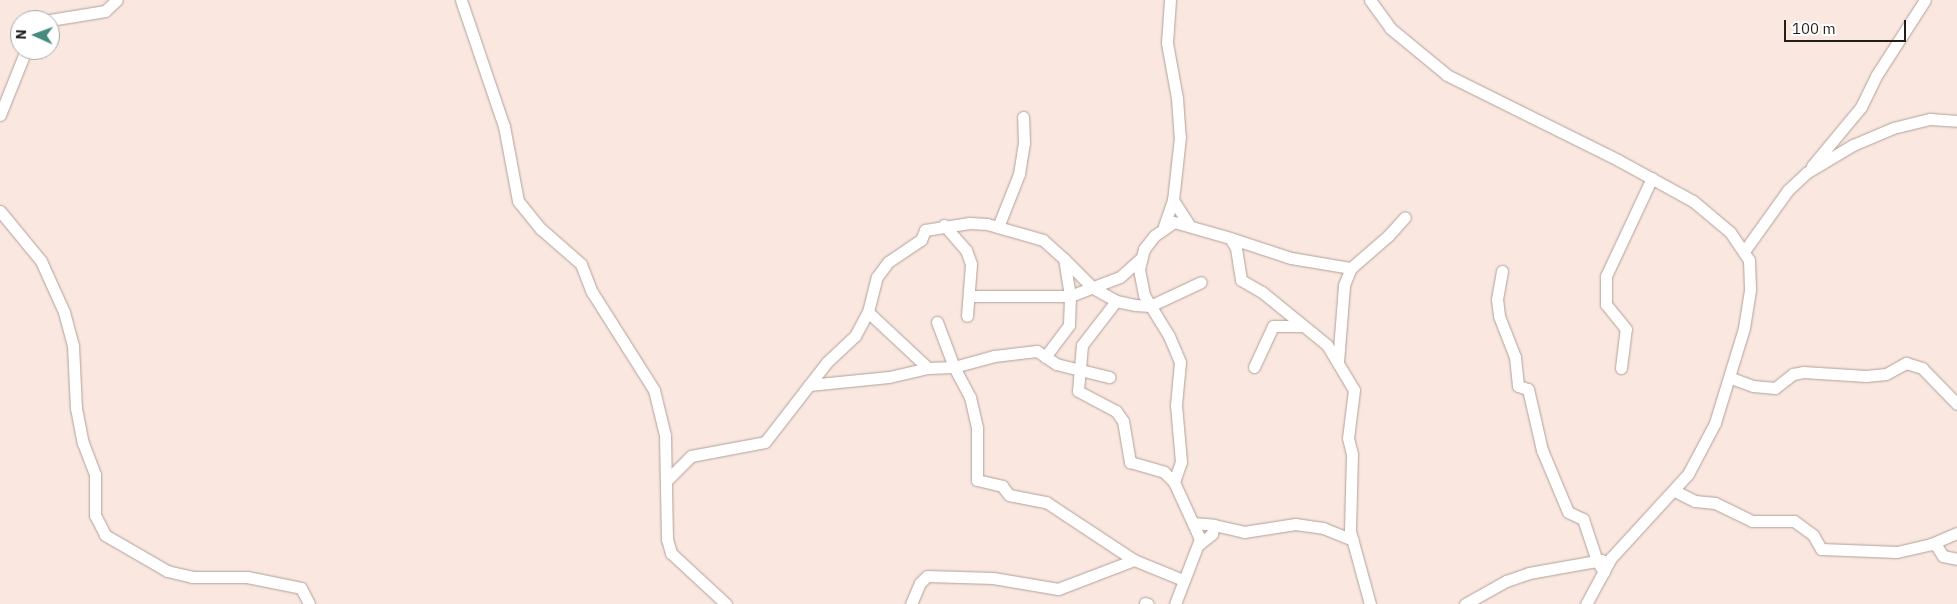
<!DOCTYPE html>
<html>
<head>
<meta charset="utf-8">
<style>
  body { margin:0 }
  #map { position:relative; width:1957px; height:604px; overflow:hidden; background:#fae8e0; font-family:"IBM Plex Sans",sans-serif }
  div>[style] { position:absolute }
  .roads { filter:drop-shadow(0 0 1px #b1a099) drop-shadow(0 0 1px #b1a099) }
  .minor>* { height:11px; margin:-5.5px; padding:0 5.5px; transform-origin:5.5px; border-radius:5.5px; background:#fff }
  span { translate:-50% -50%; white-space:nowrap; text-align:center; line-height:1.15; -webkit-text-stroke:4.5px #fff; paint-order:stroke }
  .north { position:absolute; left:10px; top:10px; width:50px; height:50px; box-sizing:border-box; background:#fff; border:1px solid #a7a5a4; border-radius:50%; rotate:272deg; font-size:14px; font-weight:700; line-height:20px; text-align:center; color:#241e1b }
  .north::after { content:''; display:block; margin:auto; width:18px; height:22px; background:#478b80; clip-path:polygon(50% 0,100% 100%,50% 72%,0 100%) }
  .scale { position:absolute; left:1784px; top:20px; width:122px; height:22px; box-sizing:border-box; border:2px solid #241e1b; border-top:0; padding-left:6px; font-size:15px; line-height:18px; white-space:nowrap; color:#241e1b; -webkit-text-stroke:4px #fff; paint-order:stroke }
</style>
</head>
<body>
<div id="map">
  <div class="roads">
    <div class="minor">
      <i style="left:461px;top:0;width:133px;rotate:71.2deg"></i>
      <i style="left:504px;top:126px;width:76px;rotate:79.4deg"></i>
      <i style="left:518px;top:201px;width:36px;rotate:51deg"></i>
      <i style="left:541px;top:229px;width:53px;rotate:41.2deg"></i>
      <i style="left:581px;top:264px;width:30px;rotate:69deg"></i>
      <i style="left:592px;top:292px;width:116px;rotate:57.7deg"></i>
      <i style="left:654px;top:390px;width:46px;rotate:76.3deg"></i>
      <i style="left:665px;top:435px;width:104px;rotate:88.9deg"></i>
      <i style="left:667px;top:539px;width:15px;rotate:74deg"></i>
      <i style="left:671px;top:553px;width:75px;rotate:42.8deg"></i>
      <i style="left:1170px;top:0;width:43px;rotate:94deg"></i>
      <i style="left:1167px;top:43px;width:56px;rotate:79.7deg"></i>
      <i style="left:1177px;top:98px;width:39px;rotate:86deg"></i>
      <i style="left:1180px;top:137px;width:63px;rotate:96.3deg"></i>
      <i style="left:1370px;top:0;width:34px;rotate:54deg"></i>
      <i style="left:1390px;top:28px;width:74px;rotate:39.5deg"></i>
      <i style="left:1447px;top:75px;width:191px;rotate:26.4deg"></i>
      <i style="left:1618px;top:160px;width:85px;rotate:28.7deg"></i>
      <i style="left:1693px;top:201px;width:48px;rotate:40deg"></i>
      <i style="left:1730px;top:232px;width:34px;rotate:56deg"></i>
      <i style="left:1749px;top:260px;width:30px;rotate:88deg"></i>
      <i style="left:1750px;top:290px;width:38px;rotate:99deg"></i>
      <i style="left:1744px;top:328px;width:99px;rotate:107deg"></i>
      <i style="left:1715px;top:423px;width:58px;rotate:117.9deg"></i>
      <i style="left:1688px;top:474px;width:114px;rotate:132.5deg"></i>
      <i style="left:1611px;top:558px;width:52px;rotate:118.5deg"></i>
      <i style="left:50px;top:20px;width:56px;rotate:-9.3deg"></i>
      <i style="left:105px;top:11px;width:16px;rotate:-43deg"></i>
      <i style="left:0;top:115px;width:70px;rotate:-68.2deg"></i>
      <i style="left:1812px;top:166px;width:77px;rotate:-50.3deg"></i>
      <i style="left:1861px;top:107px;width:34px;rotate:-64deg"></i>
      <i style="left:1876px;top:76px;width:90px;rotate:-57.2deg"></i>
      <i style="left:0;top:211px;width:65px;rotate:50.6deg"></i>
      <i style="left:41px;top:261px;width:56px;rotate:65.7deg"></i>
      <i style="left:64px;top:312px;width:34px;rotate:75deg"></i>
      <i style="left:73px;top:345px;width:63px;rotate:87.3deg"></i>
      <i style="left:76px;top:408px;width:36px;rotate:79deg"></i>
      <i style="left:83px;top:443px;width:34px;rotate:69deg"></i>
      <i style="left:95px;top:475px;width:40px;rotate:90deg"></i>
      <i style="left:95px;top:515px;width:22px;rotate:63deg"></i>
      <i style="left:105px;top:535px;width:72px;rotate:30.1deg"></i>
      <i style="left:167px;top:571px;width:26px;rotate:13deg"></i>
      <i style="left:192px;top:577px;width:55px"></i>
      <i style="left:247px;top:577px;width:55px;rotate:11.5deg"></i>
      <i style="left:301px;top:588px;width:18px;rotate:63deg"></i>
      <i style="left:944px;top:225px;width:33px;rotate:49deg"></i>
      <i style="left:966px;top:250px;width:15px;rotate:70deg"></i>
      <i style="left:971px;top:264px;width:52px;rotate:94.4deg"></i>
      <i style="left:1164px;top:226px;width:28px;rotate:-71deg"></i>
      <i style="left:1173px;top:200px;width:30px;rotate:57deg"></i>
      <i style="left:998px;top:227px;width:57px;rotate:-68.4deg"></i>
      <i style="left:1019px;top:174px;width:31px;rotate:-81deg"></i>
      <i style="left:1024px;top:143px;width:26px;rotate:-92deg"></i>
      <i style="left:1230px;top:238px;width:64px;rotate:18.2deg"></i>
      <i style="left:1291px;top:258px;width:61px;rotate:9.5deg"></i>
      <i style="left:1745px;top:250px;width:74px;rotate:-54.4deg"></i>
      <i style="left:1788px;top:190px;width:25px;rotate:-43deg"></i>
      <i style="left:1806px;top:173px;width:55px;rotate:-30.8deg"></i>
      <i style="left:1853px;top:145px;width:43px;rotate:-23deg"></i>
      <i style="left:1893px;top:128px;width:38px;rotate:-14deg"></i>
      <i style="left:1930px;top:119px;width:27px;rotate:4deg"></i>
      <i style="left:1502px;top:271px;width:28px;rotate:100deg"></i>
      <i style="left:1497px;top:299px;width:17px;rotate:83deg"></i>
      <i style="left:1499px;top:316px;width:44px;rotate:68.7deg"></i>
      <i style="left:1515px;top:357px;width:29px;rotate:84deg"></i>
      <i style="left:1518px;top:386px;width:10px;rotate:17deg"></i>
      <i style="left:1528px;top:389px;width:63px;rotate:77.1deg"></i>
      <i style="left:1542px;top:450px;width:67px;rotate:67.2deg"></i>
      <i style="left:1568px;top:512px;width:17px;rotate:25deg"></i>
      <i style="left:1583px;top:519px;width:44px;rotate:71.6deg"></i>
      <i style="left:1597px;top:561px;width:13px;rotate:58deg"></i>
      <i style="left:971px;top:296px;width:99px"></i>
      <i style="left:1070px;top:296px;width:37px;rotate:-99deg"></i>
      <i style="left:1064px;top:259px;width:41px;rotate:45deg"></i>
      <i style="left:1093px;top:288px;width:26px;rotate:29deg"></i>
      <i style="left:1116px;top:301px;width:19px;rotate:12deg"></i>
      <i style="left:1135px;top:305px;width:15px;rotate:4deg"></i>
      <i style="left:1150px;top:306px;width:56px;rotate:-25.2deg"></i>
      <i style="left:1116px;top:301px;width:56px;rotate:127.7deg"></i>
      <i style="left:1082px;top:345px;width:46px;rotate:95deg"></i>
      <i style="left:1078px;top:391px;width:43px;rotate:27.8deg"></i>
      <i style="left:1116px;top:411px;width:12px;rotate:55deg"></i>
      <i style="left:1123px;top:421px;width:42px;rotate:80.3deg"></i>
      <i style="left:1130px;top:462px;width:35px;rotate:16deg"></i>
      <i style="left:1164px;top:472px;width:14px;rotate:45deg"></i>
      <i style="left:868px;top:312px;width:82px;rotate:43deg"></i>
      <i style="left:928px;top:368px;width:26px;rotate:-2deg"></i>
      <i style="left:954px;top:367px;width:34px;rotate:62deg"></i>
      <i style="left:970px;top:397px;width:32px;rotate:77deg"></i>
      <i style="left:977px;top:428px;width:52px;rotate:90deg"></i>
      <i style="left:977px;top:480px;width:26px;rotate:13deg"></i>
      <i style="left:1002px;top:486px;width:11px;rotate:52deg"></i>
      <i style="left:1009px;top:495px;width:38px;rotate:11deg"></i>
      <i style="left:1046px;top:502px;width:105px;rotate:33.4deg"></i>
      <i style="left:937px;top:322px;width:48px;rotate:69.3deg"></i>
      <i style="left:954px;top:367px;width:41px;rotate:-15.4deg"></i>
      <i style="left:994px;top:356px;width:43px;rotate:-6.6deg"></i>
      <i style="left:1037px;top:351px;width:23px;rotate:34deg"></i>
      <i style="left:1056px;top:364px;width:55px;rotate:13.8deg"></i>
      <i style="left:1045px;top:357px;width:40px;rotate:-53deg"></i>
      <i style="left:1069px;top:325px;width:29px;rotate:-88deg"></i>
      <i style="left:1070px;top:296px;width:53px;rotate:-20.8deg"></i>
      <i style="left:1120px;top:277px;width:28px;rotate:-42deg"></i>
      <i style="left:1338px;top:362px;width:77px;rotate:-85.5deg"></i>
      <i style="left:1344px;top:285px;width:18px;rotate:-68deg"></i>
      <i style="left:1351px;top:268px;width:49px;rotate:-40.9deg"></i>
      <i style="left:1388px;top:236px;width:25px;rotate:-48deg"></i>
      <i style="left:1254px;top:367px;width:45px;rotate:-65.1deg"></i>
      <i style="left:1273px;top:326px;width:30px"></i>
      <i style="left:1621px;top:368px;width:39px;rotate:-83deg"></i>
      <i style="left:1626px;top:329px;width:32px;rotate:-129deg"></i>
      <i style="left:1606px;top:304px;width:28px;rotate:-90deg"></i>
      <i style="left:1606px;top:276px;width:108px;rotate:-64.9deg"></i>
      <i style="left:1731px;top:378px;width:23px;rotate:20deg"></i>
      <i style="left:1753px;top:386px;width:22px;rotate:5deg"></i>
      <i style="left:1775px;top:388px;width:23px;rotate:-38deg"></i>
      <i style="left:1793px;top:374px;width:10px;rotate:-11deg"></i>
      <i style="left:1803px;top:372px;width:63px;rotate:3.6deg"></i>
      <i style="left:1866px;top:376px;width:20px;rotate:-6deg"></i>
      <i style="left:1886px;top:374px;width:23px;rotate:-29deg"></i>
      <i style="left:1906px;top:363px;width:17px;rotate:17deg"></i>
      <i style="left:1922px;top:368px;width:50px;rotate:45.8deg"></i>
      <i style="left:809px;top:385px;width:80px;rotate:-5.7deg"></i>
      <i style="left:889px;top:377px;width:40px;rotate:-13deg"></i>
      <i style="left:666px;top:481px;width:35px;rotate:-45deg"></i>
      <i style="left:691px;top:456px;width:75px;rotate:-10.7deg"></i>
      <i style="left:765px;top:442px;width:101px;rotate:-52.2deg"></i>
      <i style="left:827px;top:362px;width:38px;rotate:-43deg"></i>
      <i style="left:855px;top:336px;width:27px;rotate:-62deg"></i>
      <i style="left:868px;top:312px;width:36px;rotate:-76deg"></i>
      <i style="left:877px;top:277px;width:19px;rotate:-54deg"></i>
      <i style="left:888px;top:262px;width:40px;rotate:-34deg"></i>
      <i style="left:921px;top:240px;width:11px;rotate:-68deg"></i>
      <i style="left:925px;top:230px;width:45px;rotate:-9deg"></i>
      <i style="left:969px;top:223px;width:18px;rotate:3deg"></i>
      <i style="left:987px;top:224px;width:58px;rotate:15.9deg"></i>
      <i style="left:1043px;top:240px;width:28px;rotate:42deg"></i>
      <i style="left:1675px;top:491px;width:22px;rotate:27deg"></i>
      <i style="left:1695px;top:501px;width:20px;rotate:6deg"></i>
      <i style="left:1715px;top:503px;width:41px;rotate:25.9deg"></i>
      <i style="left:1752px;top:521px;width:42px"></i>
      <i style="left:1794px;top:521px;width:24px;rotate:36deg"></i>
      <i style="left:1813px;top:535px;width:16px;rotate:60deg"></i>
      <i style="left:1821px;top:549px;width:76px;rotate:2.3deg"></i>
      <i style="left:1897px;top:552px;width:35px;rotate:-13deg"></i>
      <i style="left:1931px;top:544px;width:5px;rotate:11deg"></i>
      <i style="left:1936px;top:545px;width:13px;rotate:58deg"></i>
      <i style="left:1943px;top:556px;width:14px;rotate:12deg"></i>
      <i style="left:1193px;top:523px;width:21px;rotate:5deg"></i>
      <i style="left:1214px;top:525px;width:9px;rotate:103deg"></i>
      <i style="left:1212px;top:534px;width:16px;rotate:142deg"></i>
      <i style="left:1214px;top:525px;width:31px;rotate:13deg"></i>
      <i style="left:1244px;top:532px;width:52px;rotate:-8.9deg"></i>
      <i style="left:1295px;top:524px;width:28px;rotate:8deg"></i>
      <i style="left:1323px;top:528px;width:32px;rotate:22deg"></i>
      <i style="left:1931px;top:544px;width:28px;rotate:-23deg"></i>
      <i style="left:1145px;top:603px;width:3px;rotate:18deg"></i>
      <i style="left:911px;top:604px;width:23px;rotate:-67deg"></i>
      <i style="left:920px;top:583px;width:10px;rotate:-45deg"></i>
      <i style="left:927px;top:576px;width:66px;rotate:1.7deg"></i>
      <i style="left:993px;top:578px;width:66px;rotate:9.6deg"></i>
      <i style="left:1058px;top:589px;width:81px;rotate:-20.9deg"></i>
      <i style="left:1134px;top:560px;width:53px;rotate:22.2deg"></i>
      <i style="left:1175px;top:604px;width:70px;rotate:-69deg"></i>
      <i style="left:1200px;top:539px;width:63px;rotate:-114.5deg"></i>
      <i style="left:1174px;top:482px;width:21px;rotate:-71deg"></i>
      <i style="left:1181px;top:462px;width:57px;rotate:-95deg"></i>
      <i style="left:1176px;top:405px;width:43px;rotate:-84.7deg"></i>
      <i style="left:1180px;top:362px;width:28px;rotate:-113deg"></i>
      <i style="left:1169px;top:336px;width:48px;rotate:-121.4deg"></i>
      <i style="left:1144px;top:295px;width:26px;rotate:-101deg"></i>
      <i style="left:1139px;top:269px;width:21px;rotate:-76deg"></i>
      <i style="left:1144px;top:249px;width:16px;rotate:-52deg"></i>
      <i style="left:1154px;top:236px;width:24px;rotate:-35deg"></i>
      <i style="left:1174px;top:222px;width:58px;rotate:15.9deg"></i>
      <i style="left:1230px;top:238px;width:12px;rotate:59deg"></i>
      <i style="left:1236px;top:248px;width:32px;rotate:81deg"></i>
      <i style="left:1241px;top:280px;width:24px;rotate:30deg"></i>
      <i style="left:1262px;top:292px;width:84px;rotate:39.2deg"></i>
      <i style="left:1327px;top:345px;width:52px;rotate:59deg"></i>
      <i style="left:1354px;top:390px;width:48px;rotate:97.1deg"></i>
      <i style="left:1348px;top:438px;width:16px;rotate:76deg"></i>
      <i style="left:1352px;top:454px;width:77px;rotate:91.5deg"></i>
      <i style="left:1350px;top:531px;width:76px;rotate:74.7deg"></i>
      <i style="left:1465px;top:604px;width:47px;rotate:-29.3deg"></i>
      <i style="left:1506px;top:581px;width:24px;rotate:-19deg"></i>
      <i style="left:1529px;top:573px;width:74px;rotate:-10.1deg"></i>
    </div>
  </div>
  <div class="north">N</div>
  <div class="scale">100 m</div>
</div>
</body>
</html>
